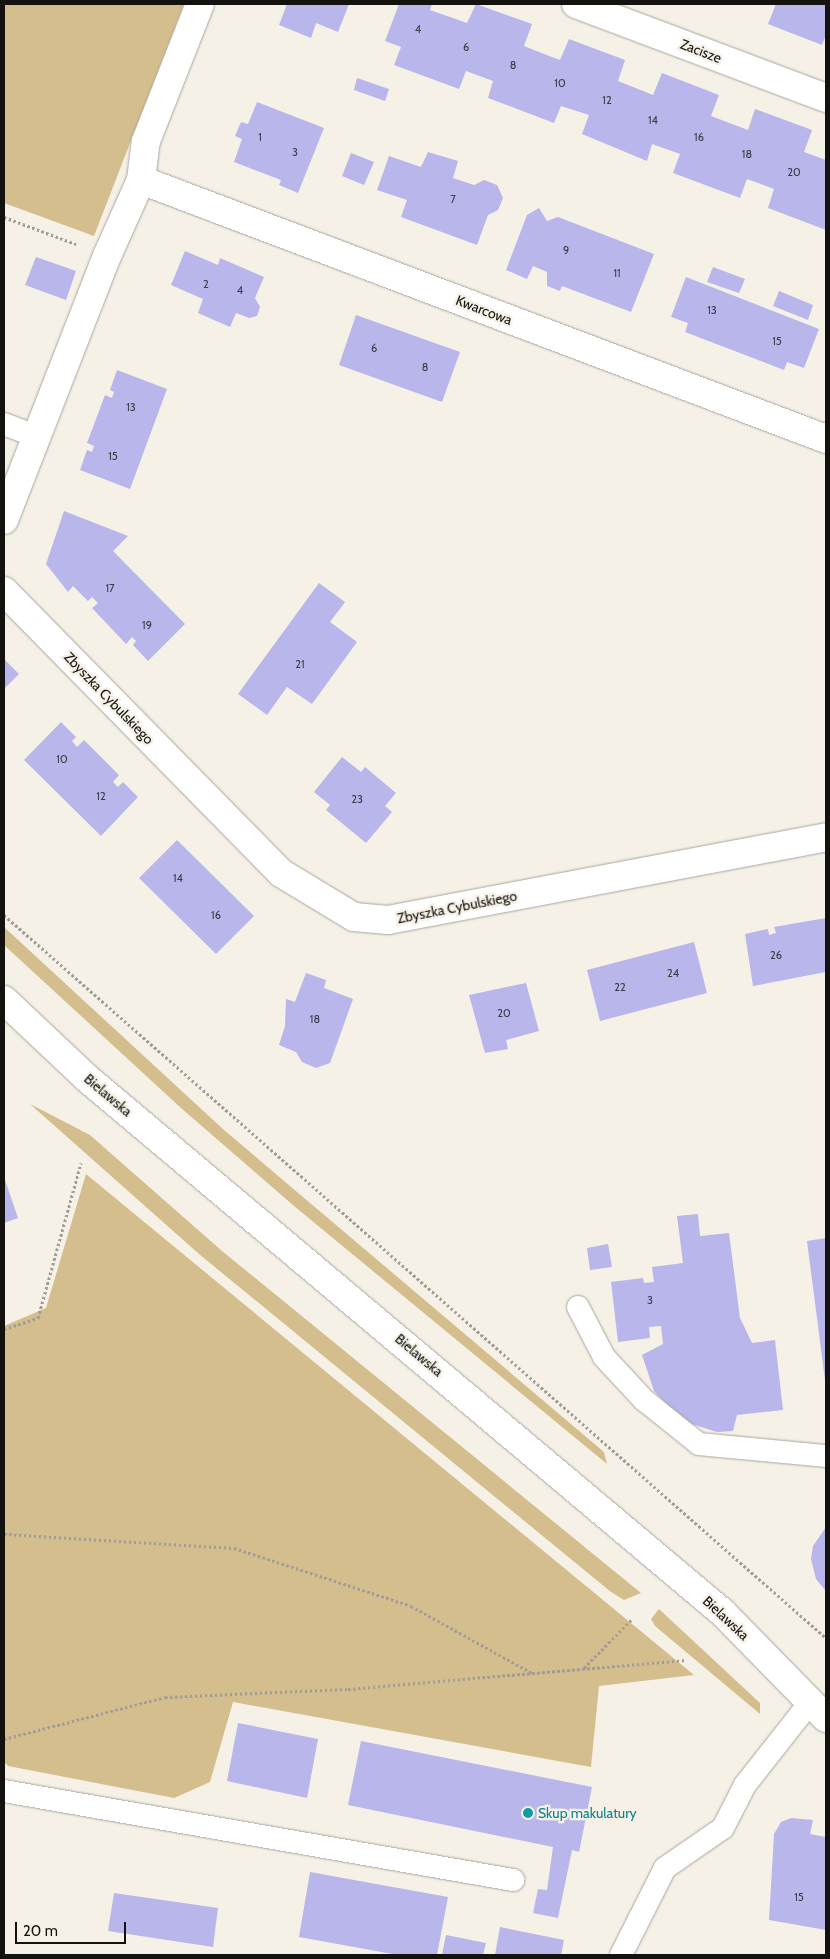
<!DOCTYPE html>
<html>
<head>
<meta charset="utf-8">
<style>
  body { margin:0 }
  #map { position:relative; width:830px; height:1959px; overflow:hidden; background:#f6f1e7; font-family:Cabin,sans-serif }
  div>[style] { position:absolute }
  .green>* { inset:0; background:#d5be8d }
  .building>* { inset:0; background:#b8b6ea }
  .path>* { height:3px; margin-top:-1.5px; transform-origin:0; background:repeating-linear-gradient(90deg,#a19d96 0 2.5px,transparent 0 5px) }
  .roads { filter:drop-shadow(0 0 1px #aaa59c) drop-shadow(0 0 1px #aaa59c) }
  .service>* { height:22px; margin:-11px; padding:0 11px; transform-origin:11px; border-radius:11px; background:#fff }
  .minor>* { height:28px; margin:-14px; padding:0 14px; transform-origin:14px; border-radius:14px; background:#fff }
  .secondary>* { height:28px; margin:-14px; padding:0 14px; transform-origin:14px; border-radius:14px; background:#fff }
  .dots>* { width:14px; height:14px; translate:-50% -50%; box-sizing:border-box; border:2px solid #f6f1e7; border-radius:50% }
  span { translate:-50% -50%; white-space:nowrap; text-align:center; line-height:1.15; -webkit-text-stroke:4.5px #f6f1e7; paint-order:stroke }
  .number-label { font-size:11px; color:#3d3b46 }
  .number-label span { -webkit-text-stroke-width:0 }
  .street-label { font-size:14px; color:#14120f }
  .culture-label { font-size:14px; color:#0d838f }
  .left { translate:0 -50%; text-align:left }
  .frame { position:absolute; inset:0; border:5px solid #14120f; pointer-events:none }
  .scale { position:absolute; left:15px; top:1922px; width:111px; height:22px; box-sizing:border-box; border:2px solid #14120f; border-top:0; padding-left:6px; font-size:15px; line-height:18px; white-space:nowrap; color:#14120f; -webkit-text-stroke:4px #f6f1e7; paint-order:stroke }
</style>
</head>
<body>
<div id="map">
  <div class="green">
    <i style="clip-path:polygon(4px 4px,184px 4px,94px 236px,4px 203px)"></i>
    <i style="clip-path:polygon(4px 927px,224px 1130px,604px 1452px,607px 1464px,294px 1206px,181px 1108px,4px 945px)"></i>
    <i style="clip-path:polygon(30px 1104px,90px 1135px,222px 1251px,641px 1593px,624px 1600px,611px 1592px,199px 1254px)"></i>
    <i style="clip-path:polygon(86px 1174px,694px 1675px,599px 1686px,591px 1767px,233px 1702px,210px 1782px,174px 1798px,8px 1766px,4px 1762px,4px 1326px,46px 1308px)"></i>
    <i style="clip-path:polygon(659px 1609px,760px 1703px,760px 1714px,655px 1626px,651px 1619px)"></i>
  </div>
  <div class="building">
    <i style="clip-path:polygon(287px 4px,349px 4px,338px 32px,316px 23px,311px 38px,279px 25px)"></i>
    <i style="clip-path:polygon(399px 4px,432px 4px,430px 10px,467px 23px,476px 4px,532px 24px,524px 46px,544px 54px,560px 60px,569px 39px,625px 60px,618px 81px,653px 95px,662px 73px,719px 95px,711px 116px,748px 130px,755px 109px,812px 130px,804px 152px,826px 160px,826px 230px,768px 208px,774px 189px,747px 179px,740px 198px,673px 173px,680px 154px,652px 144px,647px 161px,582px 134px,589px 115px,561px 106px,554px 123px,488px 98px,493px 81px,466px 71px,459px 89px,394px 65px,401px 47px,385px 41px)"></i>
    <i style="clip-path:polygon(776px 4px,826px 4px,826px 35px,822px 45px,768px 24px)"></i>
    <i style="clip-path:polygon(357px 78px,389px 89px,385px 101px,354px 90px)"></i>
    <i style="clip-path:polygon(257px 102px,324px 128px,298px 193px,279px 185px,281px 180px,234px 162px,242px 139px,235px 136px,241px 122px,248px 124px)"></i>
    <i style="clip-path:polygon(428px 152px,458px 161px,453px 178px,474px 185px,484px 180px,497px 185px,503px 198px,498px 210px,488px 215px,477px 245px,401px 217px,407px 200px,377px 190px,389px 156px,421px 167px)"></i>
    <i style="clip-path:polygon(351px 153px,374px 162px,364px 185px,342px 176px)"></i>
    <i style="clip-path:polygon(539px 208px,547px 221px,558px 217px,654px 254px,631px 312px,562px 286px,560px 291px,547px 286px,547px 272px,533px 266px,527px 279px,506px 270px,527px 215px)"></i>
    <i style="clip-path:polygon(185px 251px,218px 265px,220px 258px,264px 277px,255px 298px,260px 307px,257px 316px,249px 318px,236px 313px,230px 327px,198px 313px,203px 299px,171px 285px)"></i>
    <i style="clip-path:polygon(36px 257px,76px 271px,66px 300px,25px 285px)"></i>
    <i style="clip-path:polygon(713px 267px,745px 279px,739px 293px,707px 282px)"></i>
    <i style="clip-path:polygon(686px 277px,819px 329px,804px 368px,787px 362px,784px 370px,685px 332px,688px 323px,671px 317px)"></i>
    <i style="clip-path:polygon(779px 291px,813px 305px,808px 320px,773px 306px)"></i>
    <i style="clip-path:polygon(356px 315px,460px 352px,442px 402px,339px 365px)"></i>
    <i style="clip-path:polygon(117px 370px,167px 389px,130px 489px,80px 470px,87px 450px,92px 452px,94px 446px,87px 443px,105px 395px,112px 398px,114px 392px,110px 390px)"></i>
    <i style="clip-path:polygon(64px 511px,128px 536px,113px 551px,185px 624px,148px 661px,133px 645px,136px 641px,132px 637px,126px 644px,92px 608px,98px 603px,92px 597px,88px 601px,73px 586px,68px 592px,46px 564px)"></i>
    <i style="clip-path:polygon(319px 583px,345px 602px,330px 622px,357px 642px,312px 704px,287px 687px,267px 715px,238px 694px)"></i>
    <i style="clip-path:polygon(4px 659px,19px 674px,4px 689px)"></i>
    <i style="clip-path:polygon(61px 722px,76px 737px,72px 741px,77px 747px,84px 740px,119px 775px,113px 782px,118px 787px,123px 782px,138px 797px,101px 836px,24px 760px)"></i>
    <i style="clip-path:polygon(342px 757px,361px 772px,365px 767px,396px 793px,385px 806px,392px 812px,366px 843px,326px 810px,330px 805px,314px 792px)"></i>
    <i style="clip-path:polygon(177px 840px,254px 916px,216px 954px,139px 878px)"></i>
    <i style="clip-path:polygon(826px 918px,826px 972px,753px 986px,745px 934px,768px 929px,769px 935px,776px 933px,774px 927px)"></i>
    <i style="clip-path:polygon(694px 942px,707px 993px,600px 1021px,587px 970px)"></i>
    <i style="clip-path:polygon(306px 973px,326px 980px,324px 988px,353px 999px,330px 1063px,316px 1068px,302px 1062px,296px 1052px,279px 1045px,285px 1026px,286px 999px,295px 1002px)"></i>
    <i style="clip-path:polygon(526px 983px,539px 1031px,506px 1040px,508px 1049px,485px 1053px,469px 995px)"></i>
    <i style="clip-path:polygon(4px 1177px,18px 1218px,4px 1223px)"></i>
    <i style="clip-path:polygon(698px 1214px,700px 1236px,729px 1233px,740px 1318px,752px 1343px,775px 1340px,783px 1410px,737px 1415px,733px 1431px,717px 1432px,682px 1421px,654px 1391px,642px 1355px,663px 1344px,661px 1326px,649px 1327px,650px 1338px,618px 1342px,611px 1282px,643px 1278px,644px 1283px,654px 1282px,652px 1267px,683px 1263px,677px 1216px)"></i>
    <i style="clip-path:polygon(826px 1238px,826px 1380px,825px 1380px,807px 1241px)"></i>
    <i style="clip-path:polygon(608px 1244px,612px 1267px,590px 1270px,587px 1248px)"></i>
    <i style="clip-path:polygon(826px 1527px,826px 1591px,816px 1579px,811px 1559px,813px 1546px)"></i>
    <i style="clip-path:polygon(238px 1723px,318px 1739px,307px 1798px,227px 1781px)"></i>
    <i style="clip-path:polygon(361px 1741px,592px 1787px,579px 1852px,572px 1850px,558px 1918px,533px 1913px,538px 1889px,547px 1890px,553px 1847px,348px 1805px)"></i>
    <i style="clip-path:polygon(791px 1818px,813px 1820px,810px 1834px,826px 1837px,826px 1930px,769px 1920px,774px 1834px,781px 1822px)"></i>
    <i style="clip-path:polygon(310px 1872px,448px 1897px,437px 1955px,398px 1955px,299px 1937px)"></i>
    <i style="clip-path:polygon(114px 1893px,218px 1908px,213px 1947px,108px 1931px)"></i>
    <i style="clip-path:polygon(500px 1927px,564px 1940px,561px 1955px,495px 1955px)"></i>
    <i style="clip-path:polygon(446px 1935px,486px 1943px,483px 1955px,442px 1955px)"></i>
  </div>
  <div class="path">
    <i style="left:4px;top:217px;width:77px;rotate:20.6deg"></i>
    <i style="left:4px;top:915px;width:1095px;rotate:41.33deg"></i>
    <i style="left:4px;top:1329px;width:36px;rotate:-18deg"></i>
    <i style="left:38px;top:1318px;width:161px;rotate:-74.5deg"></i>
    <i style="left:4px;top:1534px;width:230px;rotate:3.5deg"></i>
    <i style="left:234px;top:1548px;width:186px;rotate:18.1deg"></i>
    <i style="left:411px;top:1606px;width:138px;rotate:29deg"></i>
    <i style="left:584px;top:1668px;width:70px;rotate:-45.6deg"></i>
    <i style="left:4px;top:1739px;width:166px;rotate:-14.6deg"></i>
    <i style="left:165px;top:1697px;width:183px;rotate:-2.5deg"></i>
    <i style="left:348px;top:1689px;width:339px;rotate:-4.9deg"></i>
  </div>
  <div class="roads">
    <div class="service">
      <i style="left:4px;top:424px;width:33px;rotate:21deg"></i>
      <i style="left:578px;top:1307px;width:56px;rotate:62.5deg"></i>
      <i style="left:604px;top:1357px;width:59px;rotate:47.1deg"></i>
      <i style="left:644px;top:1400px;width:70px;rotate:38.7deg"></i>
      <i style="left:699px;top:1444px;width:128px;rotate:5.4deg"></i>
      <i style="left:4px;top:1791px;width:517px;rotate:9.92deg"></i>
      <i style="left:621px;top:1955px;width:97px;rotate:-63.2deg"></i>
      <i style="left:665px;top:1868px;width:70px;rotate:-34.6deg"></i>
      <i style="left:723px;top:1828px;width:48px;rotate:-62.9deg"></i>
      <i style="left:745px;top:1785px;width:107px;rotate:-51.8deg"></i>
    </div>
    <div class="minor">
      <i style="left:576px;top:4px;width:267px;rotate:20.6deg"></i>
      <i style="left:141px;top:180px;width:732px;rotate:20.71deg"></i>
      <i style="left:4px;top:520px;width:283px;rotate:-68.7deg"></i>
      <i style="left:107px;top:256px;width:83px;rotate:-65.9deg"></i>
      <i style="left:141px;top:180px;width:39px;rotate:-83deg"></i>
      <i style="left:146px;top:141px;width:147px;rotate:-68.5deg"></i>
      <i style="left:4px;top:591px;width:395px;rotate:45.5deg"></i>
      <i style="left:281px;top:873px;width:85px;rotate:31.1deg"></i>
      <i style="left:354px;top:917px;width:34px;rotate:5deg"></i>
      <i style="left:388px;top:920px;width:446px;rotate:-10.7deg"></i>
    </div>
    <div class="secondary">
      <i style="left:4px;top:1000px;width:117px;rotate:43.3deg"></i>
      <i style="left:89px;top:1080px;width:828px;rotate:40.05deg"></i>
      <i style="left:723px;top:1613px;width:147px;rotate:45.6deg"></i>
    </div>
  </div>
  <div class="dots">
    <i style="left:528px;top:1813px;background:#0f9aa8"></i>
  </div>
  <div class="number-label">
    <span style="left:418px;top:29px">4</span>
    <span style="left:466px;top:47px">6</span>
    <span style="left:513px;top:65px">8</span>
    <span style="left:560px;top:83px">10</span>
    <span style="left:607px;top:100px">12</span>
    <span style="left:653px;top:120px">14</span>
    <span style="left:260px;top:137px">1</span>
    <span style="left:699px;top:137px">16</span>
    <span style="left:295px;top:152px">3</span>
    <span style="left:747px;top:154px">18</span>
    <span style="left:794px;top:172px">20</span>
    <span style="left:453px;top:199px">7</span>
    <span style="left:566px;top:250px">9</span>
    <span style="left:617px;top:273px">11</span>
    <span style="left:206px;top:284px">2</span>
    <span style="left:240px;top:290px">4</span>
    <span style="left:712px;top:310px">13</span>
    <span style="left:777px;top:341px">15</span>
    <span style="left:374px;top:348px">6</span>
    <span style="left:425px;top:367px">8</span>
    <span style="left:131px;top:407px">13</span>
    <span style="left:113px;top:456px">15</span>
    <span style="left:110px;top:588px">17</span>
    <span style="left:147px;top:625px">19</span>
    <span style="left:300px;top:664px">21</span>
    <span style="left:62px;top:759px">10</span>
    <span style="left:101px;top:796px">12</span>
    <span style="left:357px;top:799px">23</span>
    <span style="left:178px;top:878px">14</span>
    <span style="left:216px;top:915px">16</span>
    <span style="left:776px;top:955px">26</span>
    <span style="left:673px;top:973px">24</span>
    <span style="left:620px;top:987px">22</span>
    <span style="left:504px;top:1013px">20</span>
    <span style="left:315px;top:1019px">18</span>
    <span style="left:650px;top:1300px">3</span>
    <span style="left:799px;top:1897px">15</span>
  </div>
  <div class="street-label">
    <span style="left:701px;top:51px;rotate:21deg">Zacisze</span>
    <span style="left:484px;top:310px;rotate:21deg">Kwarcowa</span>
    <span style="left:109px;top:698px;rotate:46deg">Zbyszka Cybulskiego</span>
    <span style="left:457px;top:907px;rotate:-11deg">Zbyszka Cybulskiego</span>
    <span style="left:108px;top:1095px;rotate:40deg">Bielawska</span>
    <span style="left:419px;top:1355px;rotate:40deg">Bielawska</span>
    <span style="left:726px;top:1618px;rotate:43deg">Bielawska</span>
  </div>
  <div class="culture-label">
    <span class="left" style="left:538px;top:1813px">Skup makulatury</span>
  </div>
  <div class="frame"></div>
  <div class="scale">20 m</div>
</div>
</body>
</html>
